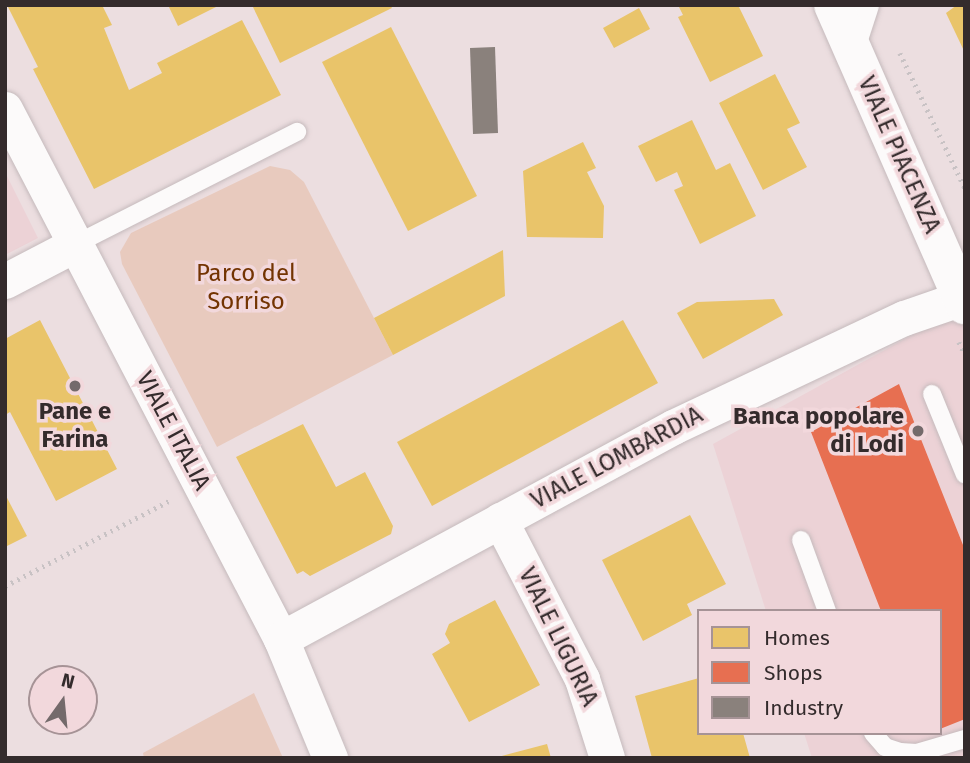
<!DOCTYPE html>
<html>
<head>
<meta charset="utf-8">
<style>
  body { margin:0 }
  #map { position:relative; width:970px; height:763px; overflow:hidden; background:#ecdee0; font-family:"Fira Sans",sans-serif }
  div>[style] { position:absolute }
  .built>* { inset:0; background:#ecd2d6 }
  .green>* { inset:0; background:#e8cabe }
  .homes>* { inset:0; background:#e9c46a }
  .shops>* { inset:0; background:#e76f51 }
  .industry>* { inset:0; background:#8a817c }
  .path>* { height:4.5px; margin-top:-2.25px; transform-origin:0; background:repeating-linear-gradient(90deg,#c8c2c4 0 2px,transparent 0 7px) }
  .roads { filter:drop-shadow(0 0 2px #c5babc) drop-shadow(0 0 2px #c5babc) }
  .lane>* { height:18px; margin:-9px; padding:0 9px; transform-origin:9px; border-radius:9px; background:#fcfafa }
  .street>* { height:35px; margin:-17.5px; padding:0 17.5px; transform-origin:17.5px; border-radius:17.5px; background:#fcfafa }
  .secondary>* { height:38px; margin:-19px; padding:0 19px; transform-origin:19px; border-radius:19px; background:#fcfafa }
  .dots>* { width:19px; height:19px; translate:-50% -50%; box-sizing:border-box; border:4px solid #f2d8dc; border-radius:50% }
  span { translate:-50% -50%; white-space:nowrap; text-align:center; line-height:1.15; -webkit-text-stroke:7px #f2d8dc; paint-order:stroke }
  .street-label { font-size:24px; color:#342b2c }
  .park-label { font-size:24px; color:#733402 }
  .poi-label { font-size:24px; color:#342b2c; font-weight:700 }
  .right { translate:-100% -50%; text-align:right }
  .frame { position:absolute; inset:0; border:7px solid #342b2c; pointer-events:none }
  .legend { position:absolute; left:697px; top:609px; width:245px; height:126px; box-sizing:border-box; background:#f2d8dc; border:2px solid #a69396; margin:0; padding:9px 12px; list-style:none; font-size:21px; color:#342b2c }
  .legend li { display:flex; align-items:center; gap:14px; height:35px }
  .legend b { width:35px; border:2px solid #a69396 }
  .north { position:absolute; left:28px; top:665px; width:70px; height:70px; box-sizing:border-box; background:#f2d8dc; border:2px solid #a69396; border-radius:50%; rotate:15deg; font-size:19px; font-weight:700; line-height:28px; text-align:center; color:#342b2c }
  .north::after { content:''; display:block; margin:auto; width:24px; height:32px; background:#746a6b; clip-path:polygon(50% 0,100% 100%,50% 72%,0 100%) }
</style>
</head>
<body>
<div id="map">
  <div class="built">
    <i style="clip-path:polygon(5px 172px,38px 238px,5px 255px)"></i>
    <i style="clip-path:polygon(965px 306px,965px 758px,812px 758px,804px 733px,940px 733px,940px 611px,766px 611px,713px 444px)"></i>
  </div>
  <div class="green">
    <i style="clip-path:polygon(270px 166px,290px 170px,304px 182px,393px 355px,217px 447px,122px 264px,120px 252px,131px 233px)"></i>
    <i style="clip-path:polygon(254px 693px,283px 758px,144px 758px,143px 753px)"></i>
  </div>
  <div class="homes">
    <i style="clip-path:polygon(7px 5px,102px 5px,112px 25px,104px 28px,129px 90px,162px 73px,157px 63px,242px 20px,281px 95px,94px 189px,33px 69px,38px 67px)"></i>
    <i style="clip-path:polygon(168px 5px,220px 5px,178px 26px)"></i>
    <i style="clip-path:polygon(252px 5px,390px 5px,392px 8px,280px 63px)"></i>
    <i style="clip-path:polygon(678px 5px,738px 5px,763px 56px,710px 82px,678px 17px,683px 15px)"></i>
    <i style="clip-path:polygon(957px 5px,965px 5px,965px 53px,946px 13px)"></i>
    <i style="clip-path:polygon(639px 8px,650px 29px,614px 48px,603px 28px)"></i>
    <i style="clip-path:polygon(391px 27px,477px 196px,408px 231px,322px 62px)"></i>
    <i style="clip-path:polygon(775px 74px,800px 123px,787px 129px,807px 167px,763px 190px,719px 103px)"></i>
    <i style="clip-path:polygon(692px 120px,716px 170px,730px 163px,756px 216px,700px 244px,674px 190px,683px 186px,677px 172px,656px 182px,638px 146px)"></i>
    <i style="clip-path:polygon(583px 142px,596px 168px,587px 172px,604px 206px,603px 238px,527px 237px,523px 171px)"></i>
    <i style="clip-path:polygon(503px 250px,505px 296px,393px 355px,374px 318px)"></i>
    <i style="clip-path:polygon(774px 299px,783px 315px,703px 359px,677px 313px,697px 302px)"></i>
    <i style="clip-path:polygon(40px 320px,117px 469px,56px 501px,10px 412px,5px 415px,5px 339px)"></i>
    <i style="clip-path:polygon(623px 320px,658px 383px,432px 506px,397px 442px)"></i>
    <i style="clip-path:polygon(303px 424px,336px 487px,365px 472px,393px 526px,391px 534px,310px 576px,303px 571px,297px 574px,236px 457px)"></i>
    <i style="clip-path:polygon(5px 494px,27px 536px,5px 547px)"></i>
    <i style="clip-path:polygon(690px 515px,726px 584px,687px 604px,692px 615px,643px 641px,602px 560px)"></i>
    <i style="clip-path:polygon(495px 600px,540px 685px,469px 722px,432px 654px,450px 643px,445px 634px,449px 624px)"></i>
    <i style="clip-path:polygon(699px 678px,699px 733px,743px 733px,750px 758px,652px 758px,635px 696px)"></i>
    <i style="clip-path:polygon(547px 744px,551px 758px,498px 758px,498px 757px)"></i>
  </div>
  <div class="shops">
    <i style="clip-path:polygon(899px 384px,965px 550px,965px 719px,940px 729px,940px 611px,881px 611px,811px 432px)"></i>
  </div>
  <div class="industry">
    <i style="clip-path:polygon(495px 47px,498px 133px,473px 134px,470px 48px)"></i>
  </div>
  <div class="path">
    <i style="left:900px;top:53px;width:150px;rotate:64.3deg"></i>
    <i style="left:959px;top:342px;width:14px;rotate:65deg"></i>
    <i style="left:5px;top:586px;width:185px;rotate:-27.4deg"></i>
  </div>
  <div class="roads">
    <div class="lane">
      <i style="left:76px;top:244px;width:248px;rotate:-26.9deg"></i>
      <i style="left:932px;top:394px;width:87px;rotate:67.8deg"></i>
      <i style="left:801px;top:540px;width:76px;rotate:69.9deg"></i>
      <i style="left:873px;top:733px;width:18px;rotate:49deg"></i>
      <i style="left:885px;top:747px;width:16px;rotate:18deg"></i>
      <i style="left:900px;top:752px;width:17px;rotate:3deg"></i>
      <i style="left:917px;top:753px;width:50px;rotate:-16.3deg"></i>
    </div>
    <div class="street">
      <i style="left:849px;top:41px;width:38px;rotate:-72deg"></i>
      <i style="left:5px;top:109px;width:598px;rotate:62.49deg"></i>
      <i style="left:281px;top:639px;width:129px;rotate:67.6deg"></i>
      <i style="left:5px;top:281px;width:80px;rotate:-27.5deg"></i>
      <i style="left:500px;top:520px;width:179px;rotate:62.7deg"></i>
      <i style="left:582px;top:679px;width:83px;rotate:72.4deg"></i>
      <i style="left:281px;top:639px;width:446px;rotate:-28.4deg"></i>
      <i style="left:673px;top:427px;width:255px;rotate:-25.3deg"></i>
      <i style="left:904px;top:318px;width:61px;rotate:-19deg"></i>
    </div>
    <div class="secondary">
      <i style="left:833px;top:5px;width:328px;rotate:66.3deg"></i>
    </div>
  </div>
  <div class="dots">
    <i style="left:75px;top:386px;background:#746a6b"></i>
    <i style="left:918px;top:431px;background:#746a6b"></i>
  </div>
  <div class="street-label">
    <span style="left:899px;top:155px;rotate:66deg">VIALE PIACENZA</span>
    <span style="left:173px;top:431px;rotate:62deg">VIALE ITALIA</span>
    <span style="left:617px;top:458px;rotate:-28deg">VIALE LOMBARDIA</span>
    <span style="left:558px;top:637px;rotate:64deg">VIALE LIGURIA</span>
  </div>
  <div class="park-label">
    <span style="left:246px;top:288px">Parco del<br>Sorriso</span>
  </div>
  <div class="poi-label">
    <span style="left:75px;top:426px">Pane e<br>Farina</span>
    <span class="right" style="left:904px;top:431px">Banca popolare<br>di Lodi</span>
  </div>
  <div class="frame"></div>
  <ul class="legend">
  <li><b style="height:19px;background:#e9c46a"></b>Homes</li>
  <li><b style="height:19px;background:#e76f51"></b>Shops</li>
  <li><b style="height:19px;background:#8a817c"></b>Industry</li>
  </ul>
  <div class="north">N</div>
</div>
</body>
</html>
